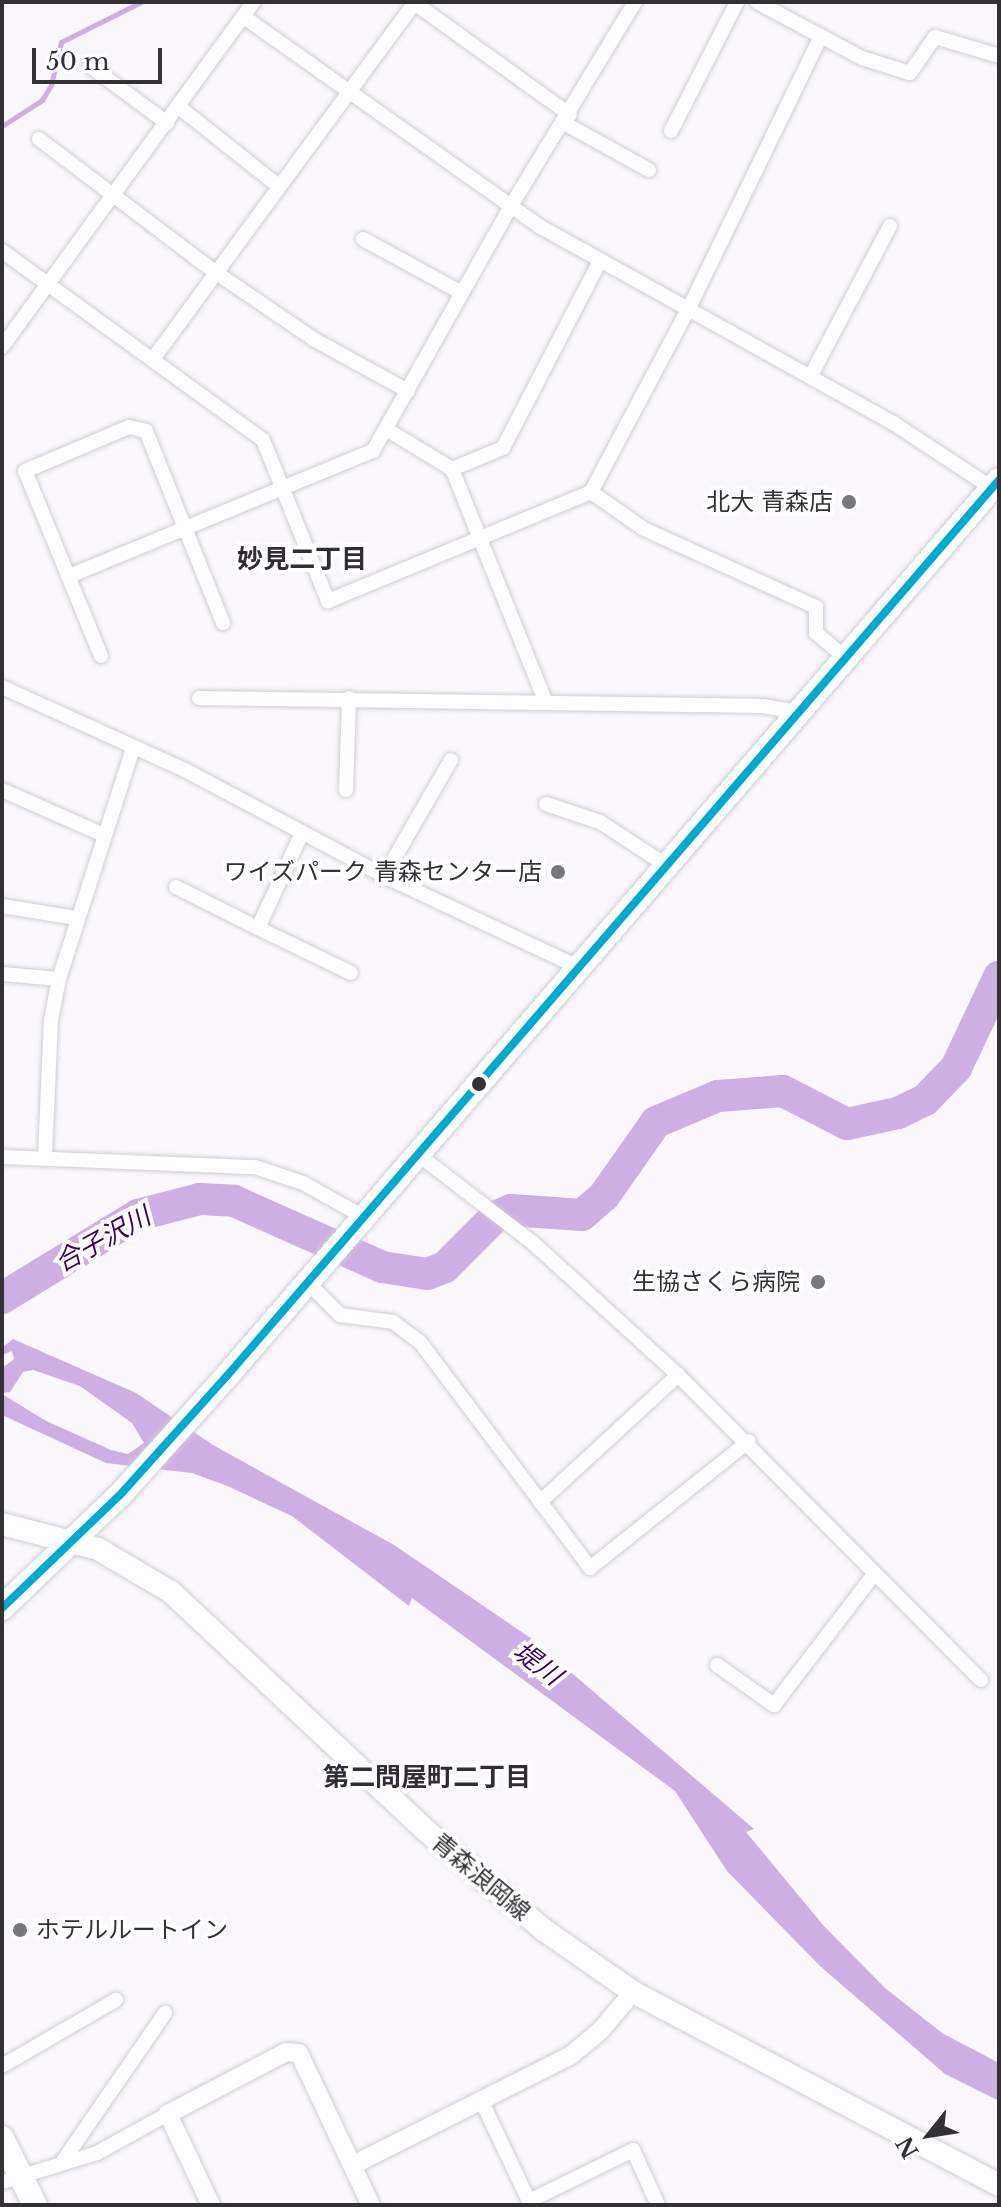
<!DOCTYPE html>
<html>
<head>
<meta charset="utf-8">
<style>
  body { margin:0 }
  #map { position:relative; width:1001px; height:2207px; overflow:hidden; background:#faf8fc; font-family:"Libre Baskerville","Noto Sans JP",serif }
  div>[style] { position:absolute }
  .water>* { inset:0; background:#ceafe3 }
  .stream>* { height:5px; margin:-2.5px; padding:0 2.5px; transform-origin:2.5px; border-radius:2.5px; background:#ceafe3 }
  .river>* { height:32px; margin:-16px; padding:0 16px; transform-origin:16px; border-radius:16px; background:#ceafe3 }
  .roads { filter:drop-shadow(0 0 2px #d0ced2) drop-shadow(0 0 2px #d0ced2) }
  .minor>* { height:14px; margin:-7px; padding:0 7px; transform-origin:7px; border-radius:7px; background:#fefeff }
  .tertiary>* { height:18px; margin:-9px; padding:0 9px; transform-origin:9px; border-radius:9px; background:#fefeff }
  .primary>* { height:22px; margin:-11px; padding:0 11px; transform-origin:11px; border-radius:11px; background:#fefeff }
  .trunk>* { height:24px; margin:-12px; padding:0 12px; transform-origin:12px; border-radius:12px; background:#fefeff }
  .bus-1>* { height:8px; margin:-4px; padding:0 4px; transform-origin:4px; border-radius:4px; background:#00a9ce }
  .dots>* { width:22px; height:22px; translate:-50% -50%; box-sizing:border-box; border:4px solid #fff; border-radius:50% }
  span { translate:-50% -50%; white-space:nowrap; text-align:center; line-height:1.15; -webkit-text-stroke:8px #fff; paint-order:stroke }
  .poi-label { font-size:24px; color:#343136 }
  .right { translate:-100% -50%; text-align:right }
  .left { translate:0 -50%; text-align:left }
  .street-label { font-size:24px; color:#343136 }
  .neighbourhood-label { font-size:26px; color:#322c36; font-weight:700 }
  .water-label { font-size:26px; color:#3f005b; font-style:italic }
  .frame { position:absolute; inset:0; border:4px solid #343136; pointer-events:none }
  .north { position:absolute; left:889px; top:2095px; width:80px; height:80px; -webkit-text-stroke:6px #fff; paint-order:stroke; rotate:240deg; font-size:22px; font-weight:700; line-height:32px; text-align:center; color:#343136 }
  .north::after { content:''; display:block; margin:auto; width:28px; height:36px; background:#343136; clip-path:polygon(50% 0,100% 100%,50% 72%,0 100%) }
  .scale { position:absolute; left:32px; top:48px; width:130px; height:36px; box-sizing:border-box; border:4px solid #343136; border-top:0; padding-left:10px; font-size:24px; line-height:28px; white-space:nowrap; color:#343136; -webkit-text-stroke:6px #fff; paint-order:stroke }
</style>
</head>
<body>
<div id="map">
  <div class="water">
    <i style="clip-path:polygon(13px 1339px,136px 1393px,213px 1445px,394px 1545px,532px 1639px,754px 1829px,746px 1832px,823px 1925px,885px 1988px,942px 2033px,999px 2063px,999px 2101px,945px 2074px,820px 1966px,727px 1871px,675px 1791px,412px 1598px,409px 1606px,292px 1516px,225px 1485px,192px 1473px,106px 1463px,2px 1415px,2px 1394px,46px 1421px,111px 1450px,128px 1454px,144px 1443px,132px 1423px,80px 1386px,33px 1370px,23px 1372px,10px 1392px,2px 1393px,2px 1368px,14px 1359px,12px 1351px,2px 1355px,2px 1348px)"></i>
  </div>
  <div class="stream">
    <i style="left:2px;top:126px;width:48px;rotate:-33deg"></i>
    <i style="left:42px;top:100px;width:17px;rotate:-59deg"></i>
    <i style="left:51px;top:85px;width:44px;rotate:-76.9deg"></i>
    <i style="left:61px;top:42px;width:89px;rotate:-26.6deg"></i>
  </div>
  <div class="river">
    <i style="left:2px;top:1298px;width:159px;rotate:-31.4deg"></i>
    <i style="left:138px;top:1215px;width:64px;rotate:-14.5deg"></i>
    <i style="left:200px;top:1199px;width:34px;rotate:3deg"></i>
    <i style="left:234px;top:1201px;width:162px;rotate:24deg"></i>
    <i style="left:382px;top:1267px;width:46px;rotate:8.8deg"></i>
    <i style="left:427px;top:1274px;width:19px;rotate:-21deg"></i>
    <i style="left:445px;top:1267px;width:71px;rotate:-45deg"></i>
    <i style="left:495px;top:1217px;width:17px;rotate:-24deg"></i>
    <i style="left:511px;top:1210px;width:71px;rotate:4deg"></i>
    <i style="left:582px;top:1215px;width:29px;rotate:-41deg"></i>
    <i style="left:604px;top:1196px;width:90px;rotate:-54.9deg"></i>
    <i style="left:656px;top:1122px;width:67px;rotate:-22.8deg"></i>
    <i style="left:718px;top:1096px;width:65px;rotate:-4.4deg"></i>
    <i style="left:783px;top:1091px;width:72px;rotate:27.3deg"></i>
    <i style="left:847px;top:1124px;width:52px;rotate:-12.2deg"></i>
    <i style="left:898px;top:1113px;width:30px;rotate:-26deg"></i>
    <i style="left:925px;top:1100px;width:45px;rotate:-45.9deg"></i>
    <i style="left:956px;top:1068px;width:101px;rotate:-64.7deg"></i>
  </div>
  <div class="roads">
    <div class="minor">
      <i style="left:413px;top:2px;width:193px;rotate:35.7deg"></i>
      <i style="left:757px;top:2px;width:119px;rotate:28.1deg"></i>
      <i style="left:862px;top:58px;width:50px;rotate:17.4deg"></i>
      <i style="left:910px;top:73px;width:44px;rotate:-55.2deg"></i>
      <i style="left:935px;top:37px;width:67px;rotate:16.5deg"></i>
      <i style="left:244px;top:17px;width:362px;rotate:35.3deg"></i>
      <i style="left:539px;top:226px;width:405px;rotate:29.1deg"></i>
      <i style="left:893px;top:423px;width:118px;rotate:33.3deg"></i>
      <i style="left:90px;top:66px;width:96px;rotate:36.5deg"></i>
      <i style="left:179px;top:107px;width:125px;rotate:38.5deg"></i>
      <i style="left:564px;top:123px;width:97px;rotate:28.9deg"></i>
      <i style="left:671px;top:131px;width:145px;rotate:-62.9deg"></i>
      <i style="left:39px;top:139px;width:221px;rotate:37.1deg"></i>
      <i style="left:215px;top:272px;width:121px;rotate:34.2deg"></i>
      <i style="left:315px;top:340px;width:106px;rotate:28.7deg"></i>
      <i style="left:363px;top:239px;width:113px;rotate:28.6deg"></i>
      <i style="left:2px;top:251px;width:322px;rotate:35.9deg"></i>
      <i style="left:263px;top:440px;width:174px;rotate:68deg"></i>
      <i style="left:328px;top:601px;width:285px;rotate:-22.5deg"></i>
      <i style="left:591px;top:492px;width:208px;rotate:-62deg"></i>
      <i style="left:689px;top:308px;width:302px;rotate:-64.1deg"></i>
      <i style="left:2px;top:347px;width:427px;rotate:-53.9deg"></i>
      <i style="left:153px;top:359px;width:443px;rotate:-53.7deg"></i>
      <i style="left:810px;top:377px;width:171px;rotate:-62.1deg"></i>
      <i style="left:386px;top:429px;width:77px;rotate:31.2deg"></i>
      <i style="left:452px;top:469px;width:252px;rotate:68.1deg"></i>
      <i style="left:452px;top:469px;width:55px;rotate:-22.4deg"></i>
      <i style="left:503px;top:448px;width:211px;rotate:-62.6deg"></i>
      <i style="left:591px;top:492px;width:65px;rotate:34.9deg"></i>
      <i style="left:644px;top:529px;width:189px;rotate:24.4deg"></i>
      <i style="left:816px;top:607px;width:26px;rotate:90deg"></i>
      <i style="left:816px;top:633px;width:39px;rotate:40deg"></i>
      <i style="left:69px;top:576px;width:329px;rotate:-22.4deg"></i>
      <i style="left:373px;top:451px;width:281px;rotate:-60.6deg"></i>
      <i style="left:511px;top:206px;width:239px;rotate:-58.7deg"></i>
      <i style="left:101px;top:656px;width:200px;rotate:-112.3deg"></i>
      <i style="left:25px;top:471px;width:113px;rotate:-22.9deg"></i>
      <i style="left:129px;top:427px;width:17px;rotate:13deg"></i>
      <i style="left:146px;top:431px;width:207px;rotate:68.1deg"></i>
      <i style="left:2px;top:687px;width:201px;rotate:24.4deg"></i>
      <i style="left:185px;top:770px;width:225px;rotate:28deg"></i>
      <i style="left:384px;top:876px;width:217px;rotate:25.1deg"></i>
      <i style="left:199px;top:698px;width:564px;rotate:0.81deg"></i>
      <i style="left:763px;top:706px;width:36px;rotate:10deg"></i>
      <i style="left:2px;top:790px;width:111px;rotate:23.8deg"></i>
      <i style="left:346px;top:790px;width:92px;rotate:-88.1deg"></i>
      <i style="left:546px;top:804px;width:57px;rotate:18.4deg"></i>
      <i style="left:600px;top:822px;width:79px;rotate:33.1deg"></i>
      <i style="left:302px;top:833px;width:105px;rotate:114.9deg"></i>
      <i style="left:258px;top:928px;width:103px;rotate:25.8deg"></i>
      <i style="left:384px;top:876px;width:134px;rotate:-60deg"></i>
      <i style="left:176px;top:887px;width:92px;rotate:26.6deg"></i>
      <i style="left:2px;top:906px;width:75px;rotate:9.2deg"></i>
      <i style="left:2px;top:974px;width:57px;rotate:5deg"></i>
      <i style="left:45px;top:1156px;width:136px;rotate:-87.5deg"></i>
      <i style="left:51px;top:1020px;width:42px;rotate:-79deg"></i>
      <i style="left:59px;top:979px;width:243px;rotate:-72.2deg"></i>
      <i style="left:420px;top:1156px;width:143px;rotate:37.6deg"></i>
      <i style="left:533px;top:1243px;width:196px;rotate:42.3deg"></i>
      <i style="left:678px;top:1375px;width:430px;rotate:45.2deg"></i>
      <i style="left:2px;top:1157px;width:253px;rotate:2.3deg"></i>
      <i style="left:255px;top:1167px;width:51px;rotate:18.4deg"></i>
      <i style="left:303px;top:1183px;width:70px;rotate:29.1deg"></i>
      <i style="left:308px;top:1283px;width:45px;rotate:45deg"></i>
      <i style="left:340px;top:1315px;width:53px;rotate:7.5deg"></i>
      <i style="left:393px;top:1322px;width:34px;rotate:37deg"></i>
      <i style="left:420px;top:1342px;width:283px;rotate:53deg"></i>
      <i style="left:590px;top:1568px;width:203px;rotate:-38.6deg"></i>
      <i style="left:540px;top:1502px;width:188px;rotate:-42.6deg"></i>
      <i style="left:717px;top:1665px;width:70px;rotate:35.1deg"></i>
      <i style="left:774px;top:1705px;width:165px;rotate:-52.6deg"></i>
      <i style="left:2px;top:2066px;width:132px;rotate:-30.1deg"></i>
      <i style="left:482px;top:2102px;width:114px;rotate:64.6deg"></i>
      <i style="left:63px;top:2161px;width:180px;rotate:-55.4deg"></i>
      <i style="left:6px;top:2181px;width:95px;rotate:-17.1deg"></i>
      <i style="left:97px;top:2153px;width:81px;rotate:-28.8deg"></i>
      <i style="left:529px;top:2201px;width:116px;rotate:-26.1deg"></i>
      <i style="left:633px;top:2150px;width:60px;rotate:65.6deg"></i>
    </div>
    <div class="tertiary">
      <i style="left:353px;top:2165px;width:243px;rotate:-26.7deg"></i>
      <i style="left:570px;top:2056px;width:40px;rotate:-40deg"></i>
      <i style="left:601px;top:2030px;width:50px;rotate:-49.9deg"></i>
      <i style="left:211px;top:2205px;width:101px;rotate:-115.3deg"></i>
      <i style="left:168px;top:2114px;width:133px;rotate:-27.7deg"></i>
      <i style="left:286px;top:2052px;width:13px;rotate:4deg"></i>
      <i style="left:299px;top:2053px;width:168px;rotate:64.7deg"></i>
    </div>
    <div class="primary">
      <i style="left:2px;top:1524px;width:99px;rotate:14.6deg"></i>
      <i style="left:98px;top:1549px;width:85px;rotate:30.5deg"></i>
      <i style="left:171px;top:1592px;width:347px;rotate:43.1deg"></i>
      <i style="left:424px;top:1829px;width:157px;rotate:40.1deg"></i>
      <i style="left:544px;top:1930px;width:108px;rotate:34.9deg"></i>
      <i style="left:633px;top:1992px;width:414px;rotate:27.8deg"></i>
    </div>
    <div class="trunk">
      <i style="left:2px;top:1608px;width:163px;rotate:-43.8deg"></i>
      <i style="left:120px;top:1495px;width:159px;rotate:-48.1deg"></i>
      <i style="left:226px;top:1377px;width:1184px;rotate:-49.25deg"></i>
      <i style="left:2px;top:2138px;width:75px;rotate:63.8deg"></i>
    </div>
  </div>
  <div class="bus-1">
    <i style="left:2px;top:1608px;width:163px;rotate:-43.8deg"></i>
    <i style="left:120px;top:1495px;width:159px;rotate:-48.1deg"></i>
    <i style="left:226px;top:1377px;width:1184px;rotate:-49.25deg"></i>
  </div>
  <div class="dots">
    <i style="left:849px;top:502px;background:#79777b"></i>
    <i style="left:558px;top:872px;background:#79777b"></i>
    <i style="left:479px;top:1084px;background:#343136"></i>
    <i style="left:818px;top:1282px;background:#79777b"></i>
    <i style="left:20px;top:1930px;background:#79777b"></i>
  </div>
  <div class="poi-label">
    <span class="right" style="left:833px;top:502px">北大 青森店</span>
    <span class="right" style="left:542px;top:872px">ワイズパーク 青森センター店</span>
    <span class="right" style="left:800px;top:1282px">生協さくら病院</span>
    <span class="left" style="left:36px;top:1930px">ホテルルートイン</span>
  </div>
  <div class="street-label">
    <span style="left:481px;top:1877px;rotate:40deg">青森浪岡線</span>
  </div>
  <div class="neighbourhood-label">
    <span style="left:302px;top:560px">妙見二丁目</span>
    <span style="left:427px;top:1778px">第二問屋町二丁目</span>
  </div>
  <div class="water-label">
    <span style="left:103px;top:1240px;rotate:-29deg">合子沢川</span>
    <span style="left:537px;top:1664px;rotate:37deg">堤川</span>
  </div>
  <div class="frame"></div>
  <div class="north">N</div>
  <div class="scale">50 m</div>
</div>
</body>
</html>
